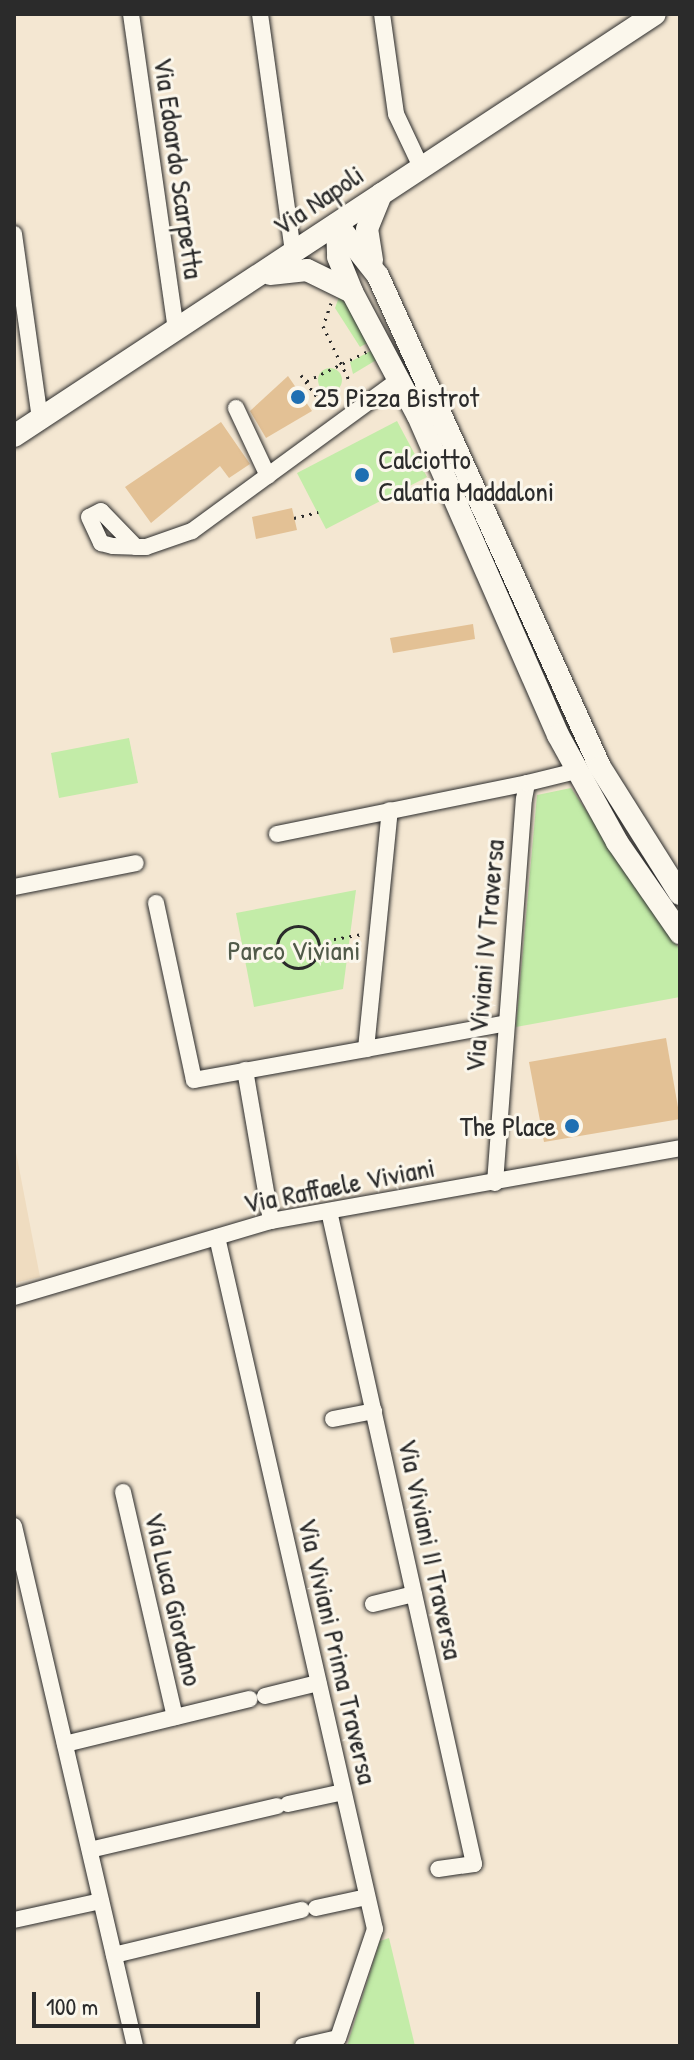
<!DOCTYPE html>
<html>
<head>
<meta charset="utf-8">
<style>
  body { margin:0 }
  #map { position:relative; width:694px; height:2060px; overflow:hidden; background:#f4e7d2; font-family:"Patrick Hand",sans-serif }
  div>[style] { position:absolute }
  .built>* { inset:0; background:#efdcc0 }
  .green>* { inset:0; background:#c3eca8 }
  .round { border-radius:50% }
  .building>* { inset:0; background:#e3c195 }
  .path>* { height:3px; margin-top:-1.5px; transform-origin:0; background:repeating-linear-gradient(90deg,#2b2b2b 0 2px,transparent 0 8px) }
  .path>.ring { margin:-1.5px; padding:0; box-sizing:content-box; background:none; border:3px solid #2b2b2b; border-radius:50% }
  .roads { filter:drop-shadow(0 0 2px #2b2b2b) drop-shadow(0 0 2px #2b2b2b) }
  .street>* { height:16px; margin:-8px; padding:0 8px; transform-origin:8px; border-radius:8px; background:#fbf7ec }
  .secondary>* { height:22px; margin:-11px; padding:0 11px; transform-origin:11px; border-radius:11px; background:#fbf7ec }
  .dots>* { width:22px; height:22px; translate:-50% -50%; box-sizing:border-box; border:4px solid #fbf7ec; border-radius:50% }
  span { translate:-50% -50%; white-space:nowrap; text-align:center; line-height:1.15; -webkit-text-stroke:6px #fbf7ec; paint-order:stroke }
  .street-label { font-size:28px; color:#2b2b2b }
  .poi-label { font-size:28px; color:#2b2b2b }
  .left { translate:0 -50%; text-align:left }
  .right { translate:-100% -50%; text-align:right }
  .park-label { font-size:28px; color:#515b4a }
  .frame { position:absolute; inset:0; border:16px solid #2b2b2b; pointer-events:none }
  .scale { position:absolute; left:32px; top:1992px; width:228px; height:36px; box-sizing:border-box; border:4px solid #2b2b2b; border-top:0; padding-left:10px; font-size:24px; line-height:28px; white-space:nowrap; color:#2b2b2b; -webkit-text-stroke:6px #fbf7ec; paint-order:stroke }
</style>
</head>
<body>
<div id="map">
  <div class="built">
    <i style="clip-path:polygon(14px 1142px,40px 1277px,14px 1283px)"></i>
  </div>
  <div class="green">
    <i style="clip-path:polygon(339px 297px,351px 308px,369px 342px,360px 347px,335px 308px)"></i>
    <i style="clip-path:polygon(374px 349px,378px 359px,353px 374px,350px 362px)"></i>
    <i class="round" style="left:318px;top:368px;width:24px;height:24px"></i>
    <i style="clip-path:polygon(397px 421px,427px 477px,326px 529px,297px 473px)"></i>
    <i style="clip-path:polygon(129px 738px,138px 783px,59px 798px,51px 753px)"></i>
    <i style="clip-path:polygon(571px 788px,680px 950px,680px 997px,516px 1027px,537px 795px)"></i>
    <i style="clip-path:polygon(356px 890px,343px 989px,254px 1007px,236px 913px)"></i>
    <i style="clip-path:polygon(389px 1938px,415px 2046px,347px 2046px,380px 1941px)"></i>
  </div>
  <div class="building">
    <i style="clip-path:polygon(288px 376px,312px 411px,266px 438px,250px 411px)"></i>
    <i style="clip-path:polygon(221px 422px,250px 464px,229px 478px,220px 466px,151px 523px,125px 487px)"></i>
    <i style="clip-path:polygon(292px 508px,297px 530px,256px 539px,252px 517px)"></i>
    <i style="clip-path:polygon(473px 624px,475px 639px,393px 653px,390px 638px)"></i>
    <i style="clip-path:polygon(666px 1038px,680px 1119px,544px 1142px,529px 1062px)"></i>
  </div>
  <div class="path">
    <i style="left:331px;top:303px;width:24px;rotate:109deg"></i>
    <i style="left:323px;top:326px;width:60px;rotate:64.3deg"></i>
    <i style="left:301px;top:375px;width:36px;rotate:54deg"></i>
    <i style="left:307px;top:381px;width:66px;rotate:-26.2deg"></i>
    <i style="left:294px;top:518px;width:25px;rotate:-14deg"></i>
    <i class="ring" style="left:277px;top:926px;width:39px;height:39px"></i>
    <i style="left:318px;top:942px;width:45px;rotate:-10.3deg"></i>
  </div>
  <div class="roads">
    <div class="street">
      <i style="left:131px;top:14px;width:319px;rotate:81.9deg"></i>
      <i style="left:260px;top:14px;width:240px;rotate:82.1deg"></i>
      <i style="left:382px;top:14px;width:101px;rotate:82deg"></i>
      <i style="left:396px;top:114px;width:59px;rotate:64.7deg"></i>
      <i style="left:14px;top:234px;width:187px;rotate:82deg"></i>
      <i style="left:236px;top:408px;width:75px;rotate:64.8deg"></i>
      <i style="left:136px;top:547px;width:50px;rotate:-134.2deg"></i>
      <i style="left:101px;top:511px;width:13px;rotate:153deg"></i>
      <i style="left:89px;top:517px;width:29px;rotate:65deg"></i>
      <i style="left:101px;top:543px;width:12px;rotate:14deg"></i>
      <i style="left:113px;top:546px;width:23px;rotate:2deg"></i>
      <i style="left:136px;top:547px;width:10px"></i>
      <i style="left:146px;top:547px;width:49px;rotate:-19.2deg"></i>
      <i style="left:192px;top:531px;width:255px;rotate:-36.2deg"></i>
      <i style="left:277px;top:834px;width:255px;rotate:-11.5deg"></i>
      <i style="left:14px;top:887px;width:124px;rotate:-11.1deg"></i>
      <i style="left:156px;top:903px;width:181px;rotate:77.9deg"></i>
      <i style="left:194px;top:1080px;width:175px;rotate:-10.2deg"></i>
      <i style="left:366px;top:1049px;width:240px;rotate:-84.3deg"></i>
      <i style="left:366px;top:1049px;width:138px;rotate:-10.4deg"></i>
      <i style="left:245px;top:1070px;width:153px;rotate:80.2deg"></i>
      <i style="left:495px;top:1183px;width:385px;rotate:-85.7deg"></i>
      <i style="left:524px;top:799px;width:16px;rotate:-79deg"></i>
      <i style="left:527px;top:783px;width:50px;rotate:-13.8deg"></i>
      <i style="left:329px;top:1211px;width:669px;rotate:77.48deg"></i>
      <i style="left:474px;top:1864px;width:36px;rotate:172deg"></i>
      <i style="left:217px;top:1237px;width:710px;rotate:77.14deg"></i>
      <i style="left:375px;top:1929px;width:115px;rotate:108.7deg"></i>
      <i style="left:338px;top:2038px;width:36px;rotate:167deg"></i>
      <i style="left:14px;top:1297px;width:268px;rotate:-16.5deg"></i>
      <i style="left:271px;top:1221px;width:415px;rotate:-10.1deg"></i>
      <i style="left:333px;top:1419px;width:42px;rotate:-11deg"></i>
      <i style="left:123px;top:1492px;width:231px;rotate:77deg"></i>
      <i style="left:14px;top:1526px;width:534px;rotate:76.9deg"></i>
      <i style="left:373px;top:1604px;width:42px;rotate:-13.7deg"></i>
      <i style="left:265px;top:1696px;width:55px;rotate:-13.8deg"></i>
      <i style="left:65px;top:1744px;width:190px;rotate:-13.7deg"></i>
      <i style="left:288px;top:1804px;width:56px;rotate:-12.3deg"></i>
      <i style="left:90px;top:1850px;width:192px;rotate:-13.2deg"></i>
      <i style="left:316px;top:1908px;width:52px;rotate:-12.2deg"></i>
      <i style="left:14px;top:1920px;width:89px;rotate:-12.3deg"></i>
      <i style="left:114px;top:1955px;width:193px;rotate:-13.5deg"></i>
    </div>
    <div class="secondary">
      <i style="left:337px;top:224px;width:33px;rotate:88deg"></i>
      <i style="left:338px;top:257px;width:38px;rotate:68deg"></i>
      <i style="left:352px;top:292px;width:140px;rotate:62deg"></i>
      <i style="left:418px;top:416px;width:348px;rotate:66.3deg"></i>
      <i style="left:558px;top:735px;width:122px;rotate:61.1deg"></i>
      <i style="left:617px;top:842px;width:111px;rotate:55.3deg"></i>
      <i style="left:337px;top:224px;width:66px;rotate:51.7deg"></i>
      <i style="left:378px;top:276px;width:539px;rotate:65.67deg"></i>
      <i style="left:600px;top:767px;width:150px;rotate:57.8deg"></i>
      <i style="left:372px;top:260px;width:31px;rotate:-99deg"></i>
      <i style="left:367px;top:229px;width:38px;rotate:-68deg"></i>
      <i style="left:270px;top:274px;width:37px;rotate:-6deg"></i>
      <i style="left:307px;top:270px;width:50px;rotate:26.1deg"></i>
      <i style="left:14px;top:436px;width:767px;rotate:-33.36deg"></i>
    </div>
  </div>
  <div class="dots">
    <i style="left:298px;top:397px;background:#1f6fb2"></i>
    <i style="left:362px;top:475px;background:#1f6fb2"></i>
    <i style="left:572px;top:1126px;background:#1f6fb2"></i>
  </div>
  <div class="street-label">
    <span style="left:179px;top:168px;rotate:82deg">Via Edoardo Scarpetta</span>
    <span style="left:318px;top:200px;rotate:-34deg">Via Napoli</span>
    <span style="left:484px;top:956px;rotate:-85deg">Via Viviani IV Traversa</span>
    <span style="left:339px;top:1185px;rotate:-11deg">Via Raffaele Viviani</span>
    <span style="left:431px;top:1549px;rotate:78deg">Via Viviani II Traversa</span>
    <span style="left:174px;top:1599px;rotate:77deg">Via Luca Giordano</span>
    <span style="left:338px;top:1651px;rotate:77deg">Via Viviani Prima Traversa</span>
  </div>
  <div class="poi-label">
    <span class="left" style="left:314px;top:397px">25 Pizza Bistrot</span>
    <span class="left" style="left:378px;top:475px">Calciotto<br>Calatia Maddaloni</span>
    <span class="right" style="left:556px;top:1126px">The Place</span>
  </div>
  <div class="park-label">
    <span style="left:294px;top:950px">Parco Viviani</span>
  </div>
  <div class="frame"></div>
  <div class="scale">100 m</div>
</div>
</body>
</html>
